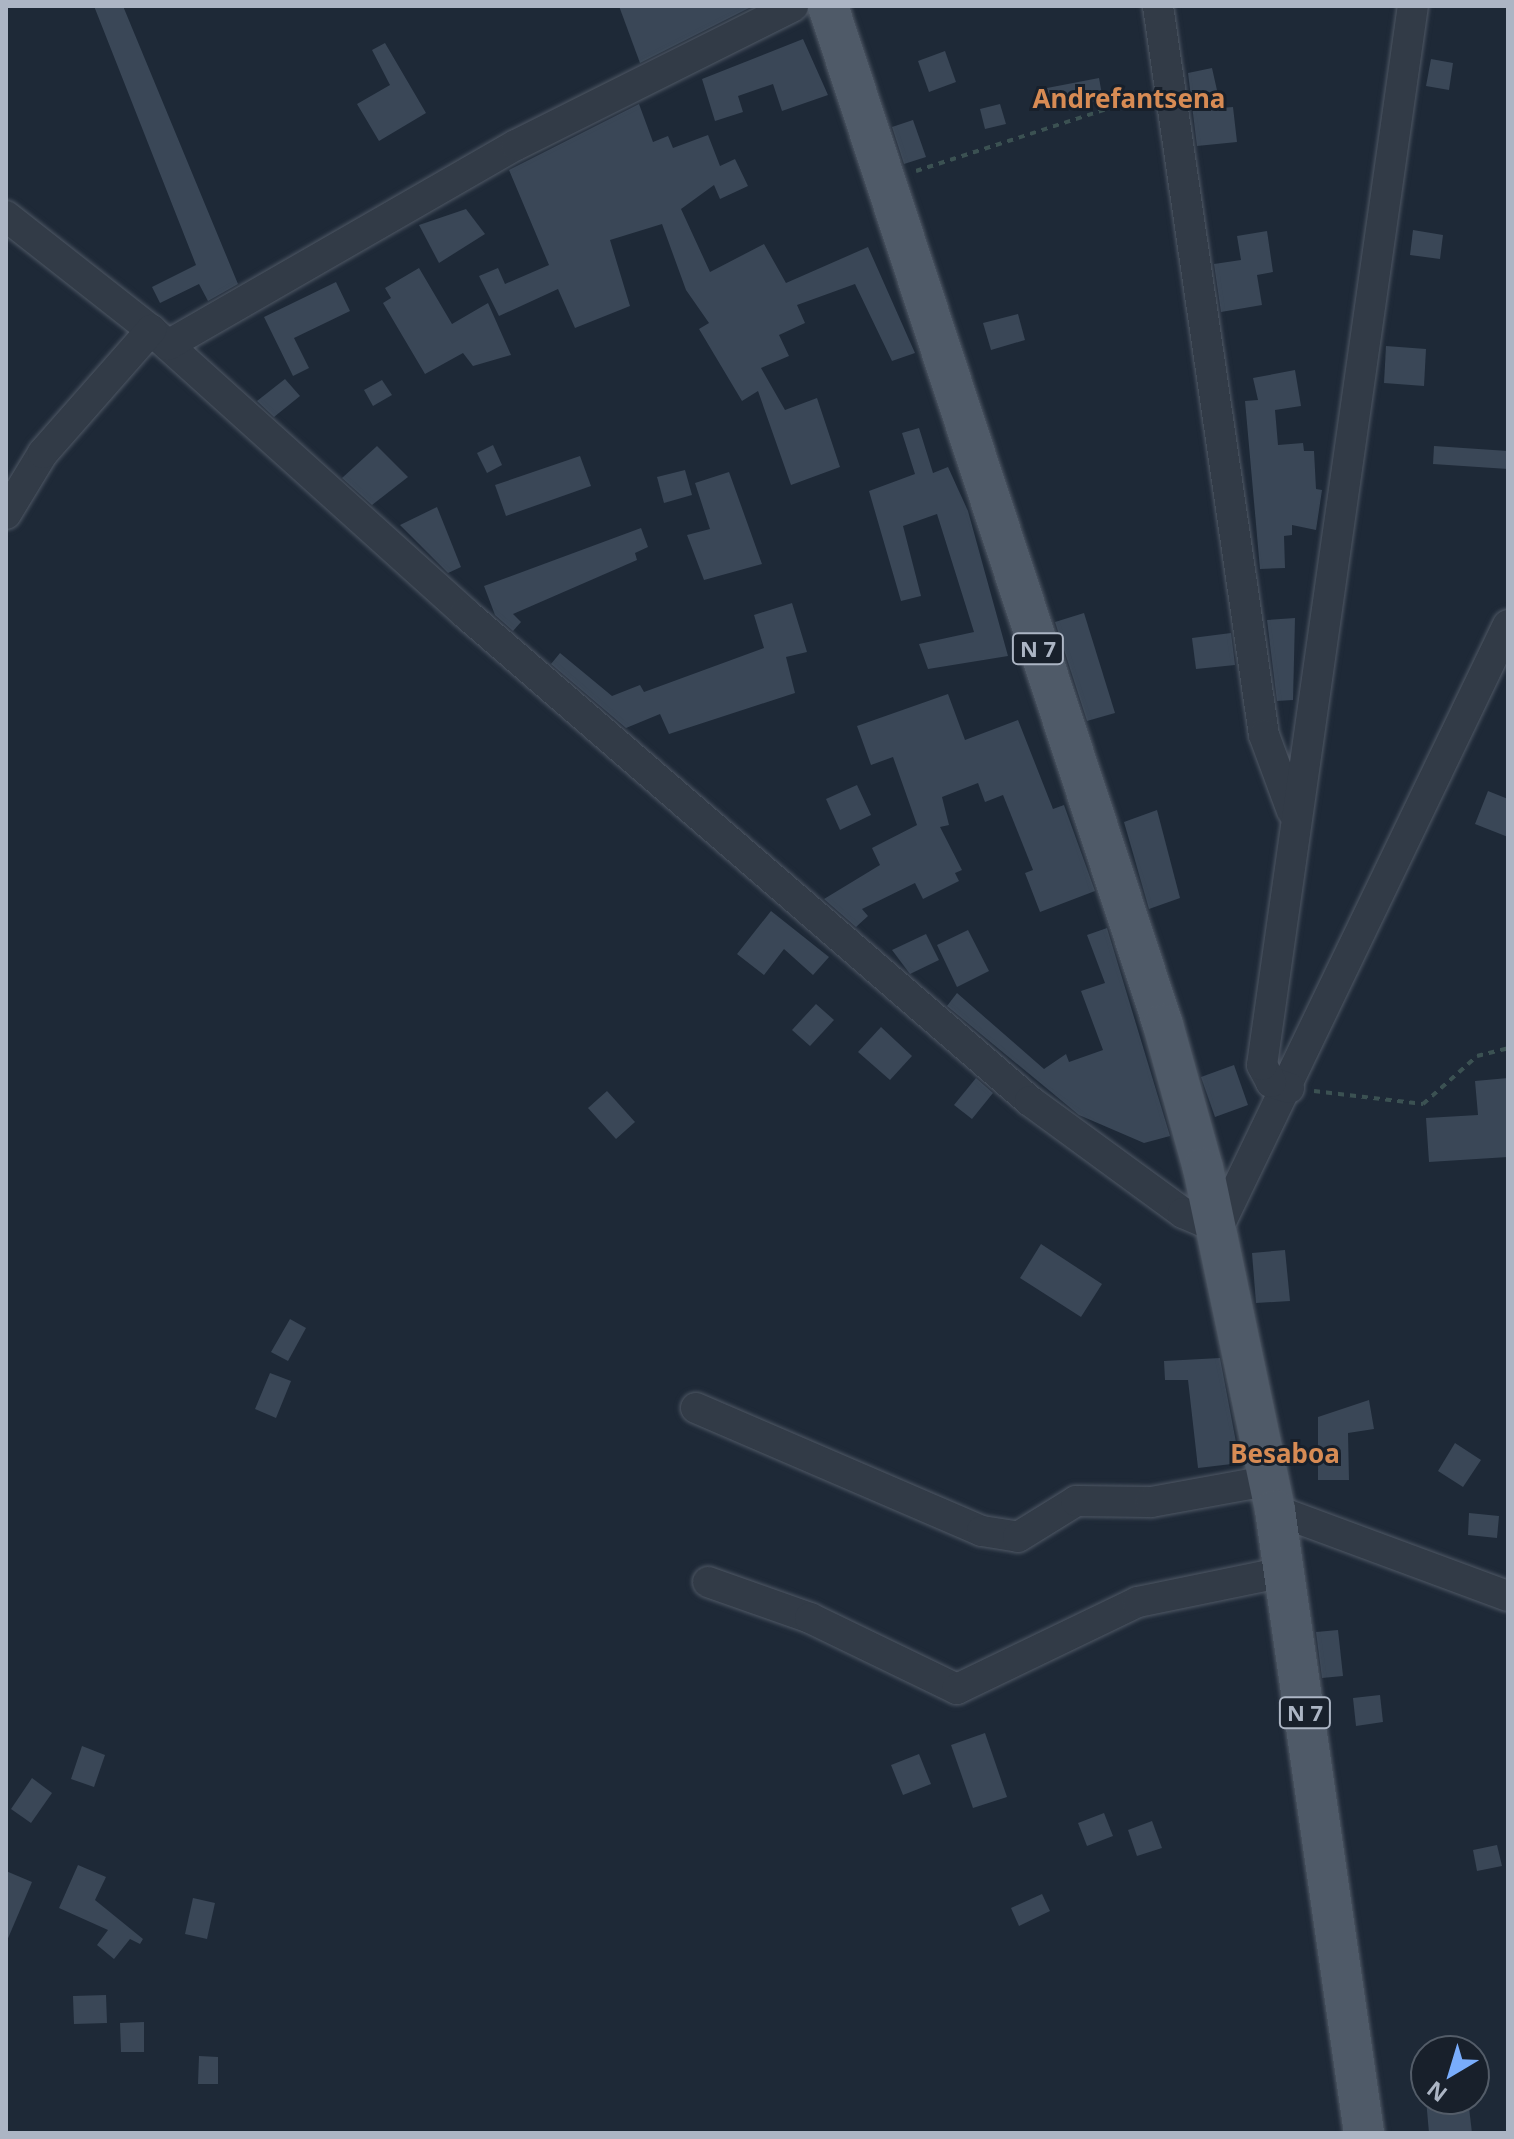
<!DOCTYPE html>
<html>
<head>
<meta charset="utf-8">
<style>
  body { margin:0 }
  #map { position:relative; width:1514px; height:2139px; overflow:hidden; background:#1e2937; font-family:"Noto Sans",sans-serif }
  div>[style] { position:absolute }
  .building>* { inset:0; background:#3a4757 }
  .path>* { height:4px; margin-top:-2px; transform-origin:0; background:repeating-linear-gradient(90deg,#3b5152 0 6px,transparent 0 12px) }
  .roads { filter:drop-shadow(0 0 2px #4f5865) drop-shadow(0 0 2px #4f5865) }
  .minor>* { height:30px; margin:-15px; padding:0 15px; transform-origin:15px; border-radius:15px; background:#323b47 }
  .major>* { height:40px; margin:-20px; padding:0 20px; transform-origin:20px; border-radius:20px; background:#4f5a68 }
  span { translate:-50% -50%; white-space:nowrap; text-align:center; line-height:1.15; -webkit-text-stroke:6px #18202b; paint-order:stroke }
  .shield-label span { padding:2px 6px; background:#18202b; border:2px solid; border-radius:6px; -webkit-text-stroke-width:0 }
  .shield-label { font-size:22px; color:#acb5c4; font-weight:700 }
  .neighbourhood-label { font-size:26px; color:#d78b54; font-weight:700 }
  .frame { position:absolute; inset:0; border:8px solid #acb5c4; pointer-events:none }
  .north { position:absolute; left:1410px; top:2035px; width:80px; height:80px; box-sizing:border-box; background:#18202b; border:2px solid #535c68; border-radius:50%; rotate:218deg; font-size:22px; font-weight:700; line-height:32px; text-align:center; color:#acb5c4 }
  .north::after { content:''; display:block; margin:auto; width:28px; height:36px; background:#79adfc; clip-path:polygon(50% 0,100% 100%,50% 72%,0 100%) }
</style>
</head>
<body>
<div id="map">
  <div class="building">
    <i style="clip-path:polygon(94px 6px,123px 6px,238px 284px,208px 301px,199px 284px,160px 303px,152px 287px,196px 265px)"></i>
    <i style="clip-path:polygon(619px 6px,753px 6px,640px 63px)"></i>
    <i style="clip-path:polygon(803px 39px,828px 95px,782px 111px,773px 84px,738px 96px,743px 112px,715px 121px,702px 79px)"></i>
    <i style="clip-path:polygon(385px 43px,426px 113px,379px 141px,357px 104px,390px 85px,372px 50px)"></i>
    <i style="clip-path:polygon(945px 51px,956px 82px,929px 92px,918px 61px)"></i>
    <i style="clip-path:polygon(1431px 59px,1453px 63px,1449px 90px,1426px 86px)"></i>
    <i style="clip-path:polygon(1212px 68px,1221px 108px,1233px 107px,1237px 142px,1197px 146px,1188px 73px)"></i>
    <i style="clip-path:polygon(1099px 78px,1103px 100px,1052px 111px,1047px 88px)"></i>
    <i style="clip-path:polygon(639px 104px,653px 142px,668px 136px,673px 148px,708px 135px,720px 166px,735px 159px,748px 186px,720px 199px,714px 185px,681px 209px,710px 272px,764px 244px,786px 283px,868px 247px,915px 353px,892px 361px,855px 284px,797px 305px,805px 323px,779px 335px,789px 356px,761px 368px,785px 410px,817px 398px,840px 467px,791px 485px,758px 391px,742px 401px,699px 329px,709px 323px,686px 290px,662px 224px,610px 240px,630px 306px,575px 328px,558px 289px,499px 316px,479px 276px,498px 268px,505px 284px,549px 265px,509px 170px)"></i>
    <i style="clip-path:polygon(1000px 104px,1006px 124px,985px 129px,980px 109px)"></i>
    <i style="clip-path:polygon(913px 120px,926px 157px,904px 164px,892px 127px)"></i>
    <i style="clip-path:polygon(466px 209px,485px 234px,439px 263px,419px 225px)"></i>
    <i style="clip-path:polygon(1413px 230px,1443px 235px,1440px 259px,1410px 255px)"></i>
    <i style="clip-path:polygon(1267px 231px,1273px 272px,1257px 275px,1262px 305px,1221px 312px,1214px 264px,1241px 260px,1237px 236px)"></i>
    <i style="clip-path:polygon(419px 268px,452px 324px,488px 303px,511px 355px,473px 366px,463px 353px,425px 374px,383px 303px,391px 298px,385px 288px)"></i>
    <i style="clip-path:polygon(336px 282px,350px 311px,294px 338px,309px 368px,293px 376px,264px 317px)"></i>
    <i style="clip-path:polygon(1018px 314px,1025px 340px,991px 350px,983px 323px)"></i>
    <i style="clip-path:polygon(1386px 346px,1426px 349px,1424px 386px,1384px 383px)"></i>
    <i style="clip-path:polygon(1295px 370px,1301px 406px,1275px 410px,1278px 445px,1303px 443px,1304px 451px,1314px 451px,1316px 489px,1322px 490px,1316px 530px,1292px 525px,1292px 535px,1284px 536px,1285px 568px,1260px 569px,1245px 401px,1258px 400px,1253px 378px)"></i>
    <i style="clip-path:polygon(285px 379px,300px 396px,274px 417px,257px 401px)"></i>
    <i style="clip-path:polygon(382px 380px,392px 395px,373px 406px,364px 390px)"></i>
    <i style="clip-path:polygon(919px 428px,933px 473px,948px 467px,968px 511px,1008px 656px,928px 669px,919px 644px,974px 632px,937px 514px,903px 526px,921px 596px,901px 601px,869px 491px,915px 474px,902px 433px)"></i>
    <i style="clip-path:polygon(493px 445px,502px 465px,487px 473px,477px 453px)"></i>
    <i style="clip-path:polygon(377px 446px,408px 477px,372px 505px,342px 478px)"></i>
    <i style="clip-path:polygon(1434px 446px,1508px 451px,1508px 469px,1433px 464px)"></i>
    <i style="clip-path:polygon(580px 456px,591px 486px,506px 516px,495px 485px)"></i>
    <i style="clip-path:polygon(685px 470px,692px 495px,664px 503px,657px 477px)"></i>
    <i style="clip-path:polygon(729px 472px,762px 564px,704px 580px,687px 535px,710px 529px,695px 483px)"></i>
    <i style="clip-path:polygon(437px 507px,461px 567px,448px 573px,400px 525px)"></i>
    <i style="clip-path:polygon(641px 528px,648px 547px,635px 553px,637px 560px,513px 614px,521px 622px,513px 631px,495px 615px,484px 586px)"></i>
    <i style="clip-path:polygon(792px 603px,807px 652px,786px 657px,795px 693px,669px 734px,660px 714px,626px 728px,551px 664px,560px 653px,612px 696px,640px 685px,644px 692px,764px 648px,754px 615px)"></i>
    <i style="clip-path:polygon(1084px 613px,1115px 713px,1087px 721px,1055px 622px)"></i>
    <i style="clip-path:polygon(1295px 618px,1293px 700px,1277px 701px,1267px 620px)"></i>
    <i style="clip-path:polygon(1231px 633px,1235px 665px,1196px 669px,1192px 638px)"></i>
    <i style="clip-path:polygon(948px 694px,965px 740px,1018px 720px,1053px 809px,1064px 805px,1095px 891px,1040px 912px,1025px 873px,1033px 870px,1003px 795px,985px 802px,978px 783px,942px 797px,949px 825px,940px 827px,962px 870px,955px 873px,959px 881px,923px 899px,915px 883px,862px 909px,868px 916px,856px 927px,824px 899px,880px 865px,872px 848px,917px 825px,893px 757px,871px 765px,857px 726px)"></i>
    <i style="clip-path:polygon(857px 785px,871px 815px,840px 830px,826px 799px)"></i>
    <i style="clip-path:polygon(1488px 791px,1508px 799px,1508px 837px,1475px 824px)"></i>
    <i style="clip-path:polygon(1157px 810px,1180px 898px,1149px 909px,1124px 822px)"></i>
    <i style="clip-path:polygon(771px 911px,829px 957px,813px 975px,784px 949px,764px 975px,737px 954px)"></i>
    <i style="clip-path:polygon(1107px 928px,1170px 1136px,1144px 1143px,1079px 1115px,947px 1006px,957px 993px,1044px 1069px,1066px 1054px,1069px 1062px,1103px 1050px,1081px 991px,1105px 983px,1087px 935px)"></i>
    <i style="clip-path:polygon(968px 930px,989px 971px,957px 987px,937px 945px)"></i>
    <i style="clip-path:polygon(926px 934px,939px 960px,910px 974px,892px 950px)"></i>
    <i style="clip-path:polygon(816px 1004px,834px 1020px,810px 1046px,792px 1030px)"></i>
    <i style="clip-path:polygon(881px 1027px,912px 1056px,890px 1080px,858px 1052px)"></i>
    <i style="clip-path:polygon(1234px 1065px,1248px 1105px,1215px 1117px,1201px 1077px)"></i>
    <i style="clip-path:polygon(976px 1078px,993px 1093px,972px 1119px,954px 1105px)"></i>
    <i style="clip-path:polygon(1508px 1078px,1508px 1157px,1429px 1162px,1426px 1118px,1478px 1115px,1475px 1081px)"></i>
    <i style="clip-path:polygon(607px 1091px,635px 1122px,616px 1139px,588px 1108px)"></i>
    <i style="clip-path:polygon(1041px 1244px,1102px 1284px,1081px 1317px,1020px 1278px)"></i>
    <i style="clip-path:polygon(1285px 1250px,1290px 1301px,1256px 1303px,1252px 1253px)"></i>
    <i style="clip-path:polygon(290px 1319px,306px 1328px,288px 1361px,271px 1352px)"></i>
    <i style="clip-path:polygon(1220px 1358px,1240px 1463px,1198px 1468px,1188px 1380px,1165px 1380px,1164px 1361px)"></i>
    <i style="clip-path:polygon(270px 1373px,291px 1381px,276px 1418px,255px 1409px)"></i>
    <i style="clip-path:polygon(1369px 1400px,1374px 1429px,1348px 1433px,1349px 1480px,1318px 1480px,1318px 1417px)"></i>
    <i style="clip-path:polygon(1455px 1443px,1481px 1460px,1463px 1487px,1438px 1471px)"></i>
    <i style="clip-path:polygon(1469px 1513px,1499px 1516px,1497px 1538px,1468px 1535px)"></i>
    <i style="clip-path:polygon(1338px 1630px,1343px 1676px,1322px 1678px,1316px 1632px)"></i>
    <i style="clip-path:polygon(1380px 1695px,1383px 1722px,1356px 1726px,1353px 1698px)"></i>
    <i style="clip-path:polygon(985px 1733px,1007px 1797px,973px 1808px,951px 1745px)"></i>
    <i style="clip-path:polygon(82px 1746px,105px 1755px,94px 1787px,71px 1779px)"></i>
    <i style="clip-path:polygon(919px 1754px,931px 1784px,903px 1795px,891px 1765px)"></i>
    <i style="clip-path:polygon(32px 1778px,52px 1793px,31px 1823px,11px 1809px)"></i>
    <i style="clip-path:polygon(1104px 1813px,1113px 1836px,1087px 1846px,1078px 1823px)"></i>
    <i style="clip-path:polygon(1152px 1821px,1162px 1848px,1137px 1856px,1128px 1830px)"></i>
    <i style="clip-path:polygon(1497px 1845px,1502px 1866px,1477px 1871px,1473px 1850px)"></i>
    <i style="clip-path:polygon(78px 1865px,106px 1877px,95px 1900px,143px 1939px,140px 1944px,130px 1939px,114px 1959px,97px 1945px,108px 1930px,59px 1908px)"></i>
    <i style="clip-path:polygon(6px 1871px,32px 1882px,6px 1943px)"></i>
    <i style="clip-path:polygon(1042px 1894px,1050px 1911px,1019px 1926px,1011px 1908px)"></i>
    <i style="clip-path:polygon(193px 1898px,215px 1903px,207px 1939px,185px 1934px)"></i>
    <i style="clip-path:polygon(106px 1995px,107px 2023px,74px 2024px,73px 1996px)"></i>
    <i style="clip-path:polygon(144px 2022px,144px 2052px,121px 2052px,120px 2023px)"></i>
    <i style="clip-path:polygon(199px 2056px,218px 2057px,218px 2084px,198px 2084px)"></i>
    <i style="clip-path:polygon(1426px 2099px,1468px 2099px,1472px 2133px,1429px 2133px)"></i>
  </div>
  <div class="path">
    <i style="left:916px;top:171px;width:243px;rotate:-18deg"></i>
    <i style="left:1314px;top:1091px;width:110px;rotate:6.8deg"></i>
    <i style="left:1423px;top:1104px;width:72px;rotate:-41.6deg"></i>
    <i style="left:1477px;top:1056px;width:32px;rotate:-14deg"></i>
  </div>
  <div class="roads">
    <div class="minor">
      <i style="left:1158px;top:6px;width:737px;rotate:81.73deg"></i>
      <i style="left:1264px;top:735px;width:81px;rotate:69.8deg"></i>
      <i style="left:6px;top:216px;width:184px;rotate:38.2deg"></i>
      <i style="left:151px;top:330px;width:423px;rotate:42deg"></i>
      <i style="left:465px;top:613px;width:747px;rotate:40.82deg"></i>
      <i style="left:1030px;top:1101px;width:190px;rotate:36.2deg"></i>
      <i style="left:1183px;top:1213px;width:38px;rotate:23deg"></i>
      <i style="left:1218px;top:1228px;width:669px;rotate:-64.32deg"></i>
      <i style="left:168px;top:345px;width:401px;rotate:-29.9deg"></i>
      <i style="left:516px;top:145px;width:310px;rotate:-26.6deg"></i>
      <i style="left:6px;top:514px;width:71px;rotate:-58.8deg"></i>
      <i style="left:43px;top:453px;width:164px;rotate:-48.7deg"></i>
      <i style="left:1289px;top:1088px;width:19px;rotate:-162deg"></i>
      <i style="left:1271px;top:1082px;width:19px;rotate:-118deg"></i>
      <i style="left:1262px;top:1065px;width:1070px;rotate:-81.89deg"></i>
      <i style="left:696px;top:1408px;width:311px;rotate:23.3deg"></i>
      <i style="left:982px;top:1531px;width:36px;rotate:9deg"></i>
      <i style="left:1018px;top:1537px;width:68px;rotate:-31.8deg"></i>
      <i style="left:1076px;top:1501px;width:75px;rotate:0.8deg"></i>
      <i style="left:1151px;top:1502px;width:118px;rotate:-10.3deg"></i>
      <i style="left:1275px;top:1510px;width:248px;rotate:20.3deg"></i>
      <i style="left:708px;top:1582px;width:108px;rotate:19.4deg"></i>
      <i style="left:810px;top:1618px;width:163px;rotate:25.8deg"></i>
      <i style="left:957px;top:1689px;width:201px;rotate:-25.7deg"></i>
      <i style="left:1138px;top:1602px;width:149px;rotate:-11.6deg"></i>
    </div>
    <div class="major">
      <i style="left:828px;top:6px;width:1073px;rotate:71.8deg"></i>
      <i style="left:1163px;top:1025px;width:148px;rotate:74.4deg"></i>
      <i style="left:1203px;top:1168px;width:349px;rotate:78.1deg"></i>
      <i style="left:1275px;top:1510px;width:629px;rotate:81.87deg"></i>
    </div>
  </div>
  <div class="shield-label">
    <span style="left:1038px;top:649px">N 7</span>
    <span style="left:1305px;top:1713px">N 7</span>
  </div>
  <div class="neighbourhood-label">
    <span style="left:1129px;top:99px">Andrefantsena</span>
    <span style="left:1285px;top:1454px">Besaboa</span>
  </div>
  <div class="frame"></div>
  <div class="north">N</div>
</div>
</body>
</html>
